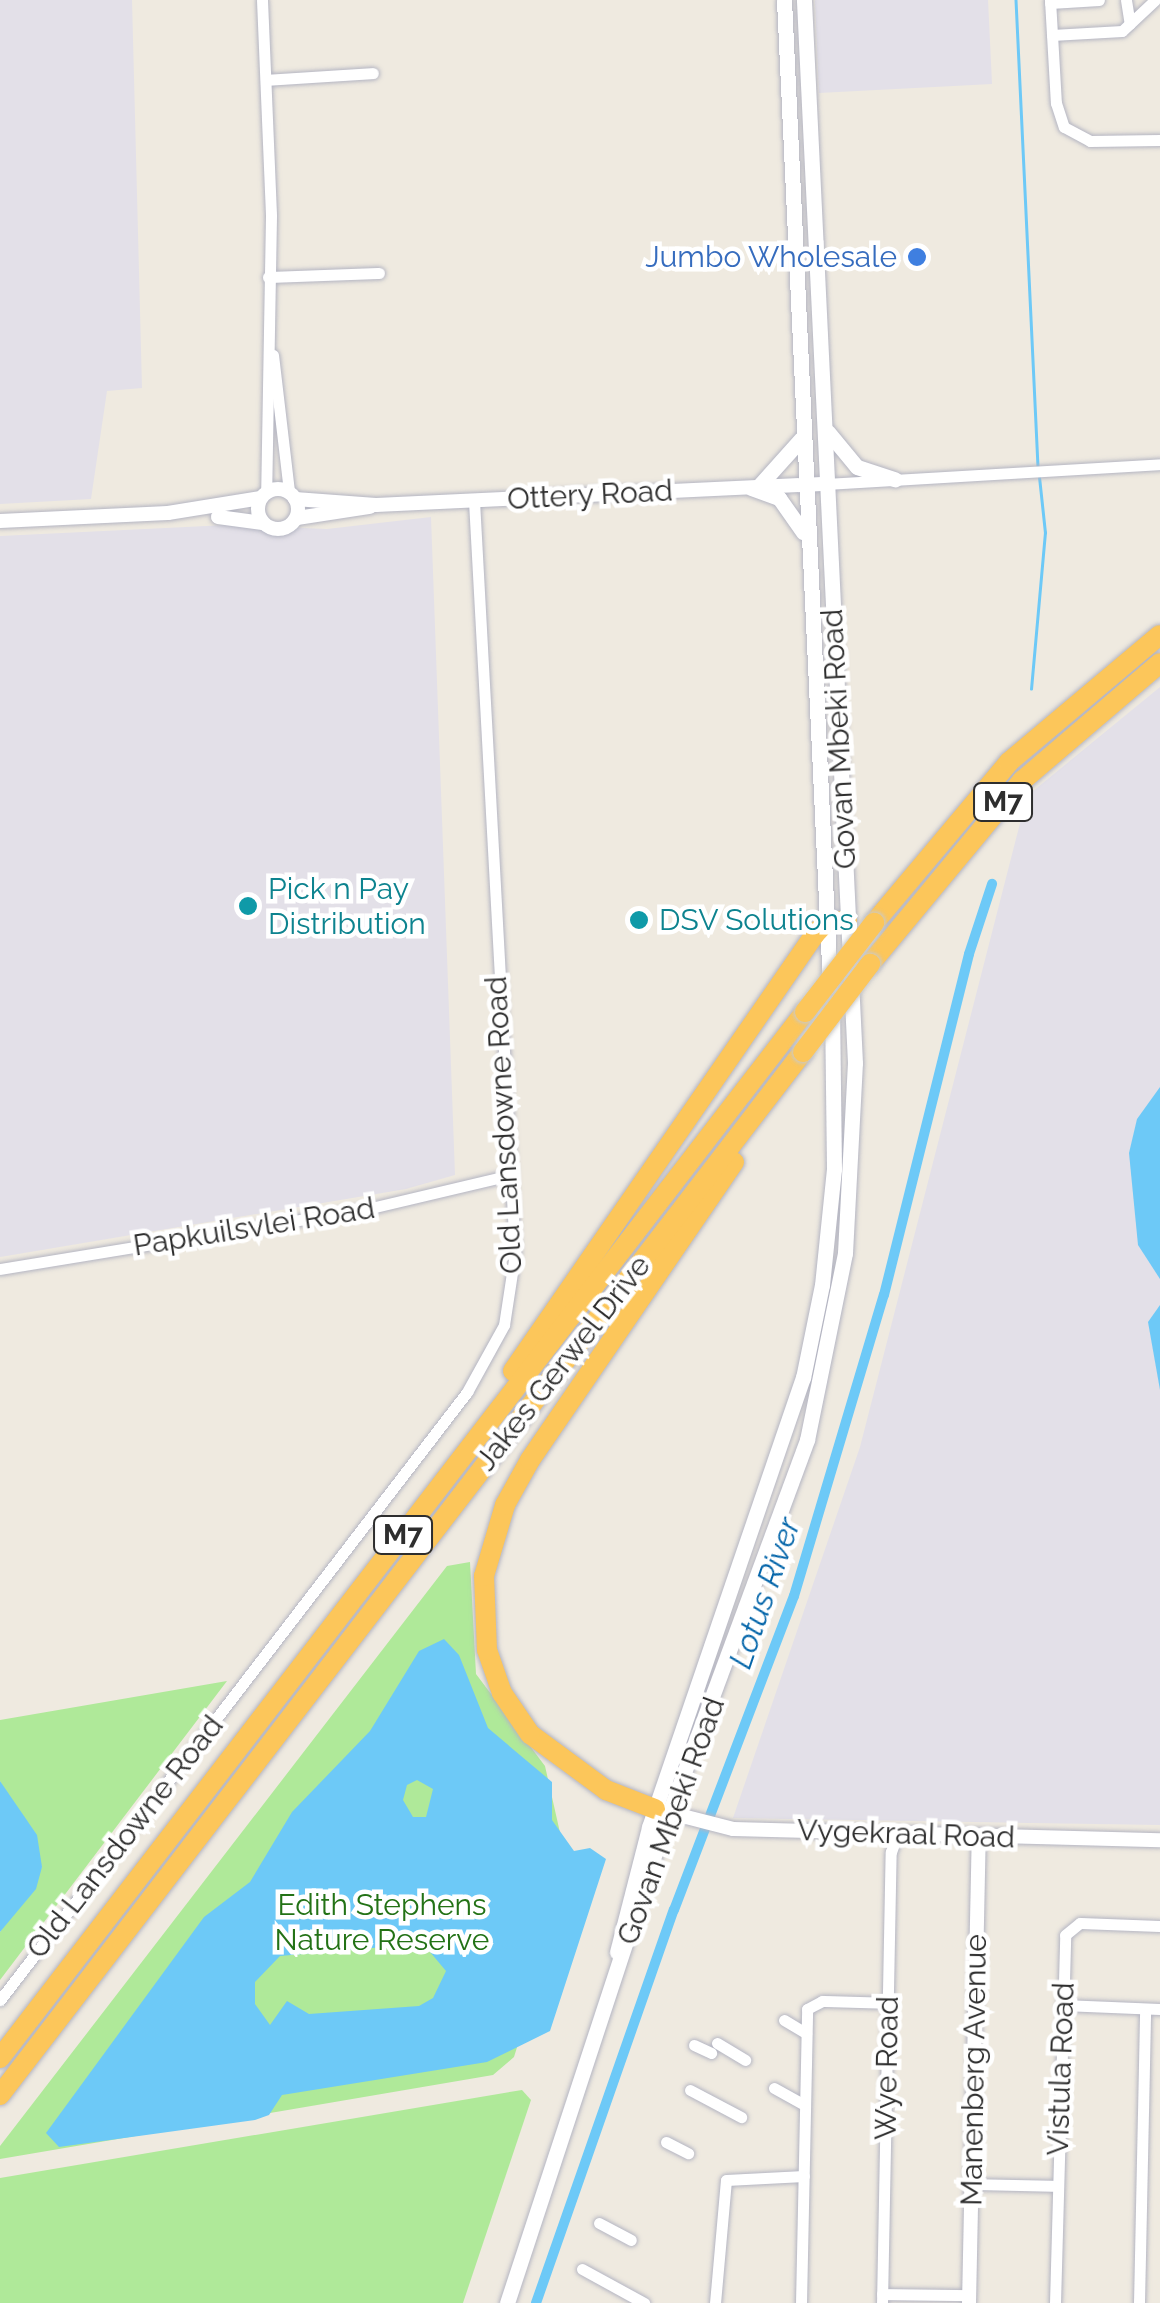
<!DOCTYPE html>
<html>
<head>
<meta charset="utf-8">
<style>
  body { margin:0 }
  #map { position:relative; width:1160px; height:2303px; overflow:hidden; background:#efeae0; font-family:Raleway,sans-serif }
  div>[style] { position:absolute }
  .industrial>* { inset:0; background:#e3e0e8 }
  .green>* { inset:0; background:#afe999 }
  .water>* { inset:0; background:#6dc9f7 }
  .stream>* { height:2.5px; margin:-1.25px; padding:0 1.25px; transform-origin:1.25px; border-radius:1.25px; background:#6dc9f7 }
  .canal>* { height:10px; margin:-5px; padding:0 5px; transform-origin:5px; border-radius:5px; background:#6dc9f7 }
  .roads { filter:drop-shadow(0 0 2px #b4b5c2) drop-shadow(0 0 2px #b4b5c2) }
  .minor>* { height:11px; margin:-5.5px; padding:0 5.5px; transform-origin:5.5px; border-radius:5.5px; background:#fff }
  .tertiary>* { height:14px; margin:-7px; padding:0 7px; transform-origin:7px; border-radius:7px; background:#fff }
  .tertiary>.ring { margin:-7px; padding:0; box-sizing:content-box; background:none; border:14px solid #fff; border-radius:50% }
  .secondary>* { height:15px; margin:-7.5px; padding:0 7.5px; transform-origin:7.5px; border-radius:7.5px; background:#fff }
  .trunk>* { height:20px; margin:-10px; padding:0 10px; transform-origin:10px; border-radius:10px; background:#fcc65a }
  .bridges { filter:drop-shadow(0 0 2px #c9c9c9) drop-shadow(0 0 2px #c9c9c9) }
  .trunk-bridge>* { height:20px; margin:-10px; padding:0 10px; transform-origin:10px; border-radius:10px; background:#fcc65a }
  .dots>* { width:28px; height:28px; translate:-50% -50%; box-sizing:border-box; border:5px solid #fff; border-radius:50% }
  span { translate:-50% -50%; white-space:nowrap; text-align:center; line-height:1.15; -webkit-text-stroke:9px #fff; paint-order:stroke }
  .shield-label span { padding:2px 8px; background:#fff; border:2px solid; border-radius:8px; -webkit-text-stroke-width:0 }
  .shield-label { font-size:28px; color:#2e2e2e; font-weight:700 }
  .shop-label { font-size:30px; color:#366cbe }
  .right { translate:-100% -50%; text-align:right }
  .street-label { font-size:30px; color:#2e2e2e }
  .culture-label { font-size:30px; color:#0d838f }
  .left { translate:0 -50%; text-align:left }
  .park-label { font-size:30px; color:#237216 }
  .water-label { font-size:32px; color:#0566aa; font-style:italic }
</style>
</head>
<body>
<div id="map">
  <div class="industrial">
    <i style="clip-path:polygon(0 0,132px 0,142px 388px,107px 391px,91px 499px,0 504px)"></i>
    <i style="clip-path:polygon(815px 0,988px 0,992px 84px,819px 93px)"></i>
    <i style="clip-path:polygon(431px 517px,455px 1175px,406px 1189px,0 1257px,0 536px,227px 525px,327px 529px)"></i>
    <i style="clip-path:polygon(1160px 687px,1160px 1825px,733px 1818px,860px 1447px,1027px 796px)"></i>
  </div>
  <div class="green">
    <i style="clip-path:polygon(470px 1562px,476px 1674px,545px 1766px,570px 1877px,514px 2057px,493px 2075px,0 2159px,0 2146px,447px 1566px)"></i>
    <i style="clip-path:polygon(227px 1681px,0 1980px,0 1932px,42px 1867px,0 1781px,0 1720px)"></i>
    <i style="clip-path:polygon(522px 2090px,531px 2100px,463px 2303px,0 2303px,0 2178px)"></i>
  </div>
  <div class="water">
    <i style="clip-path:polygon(1160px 1087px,1160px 1279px,1138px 1245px,1129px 1153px,1137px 1119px)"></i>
    <i style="clip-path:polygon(1160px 1305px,1160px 1390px,1148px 1322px)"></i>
    <i style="clip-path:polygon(evenodd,444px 1639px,459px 1655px,488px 1728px,552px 1782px,552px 1820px,574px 1851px,590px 1848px,606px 1859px,550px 2031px,487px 2062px,282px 2095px,269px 2115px,255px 2120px,59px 2147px,46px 2133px,204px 1917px,250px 1882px,292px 1812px,370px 1731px,419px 1651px,444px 1639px,417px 1780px,433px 1789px,426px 1817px,413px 1817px,403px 1800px,407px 1785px,417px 1780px,444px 1639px,407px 1945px,425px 1946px,446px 1971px,433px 1998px,419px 2006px,309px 2014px,287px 2001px,270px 2025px,255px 2004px,255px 1982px,280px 1956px,407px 1945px)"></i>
    <i style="clip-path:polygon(0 1781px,37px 1835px,42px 1867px,36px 1889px,0 1932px)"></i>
  </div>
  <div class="stream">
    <i style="left:1016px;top:0;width:470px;rotate:87.3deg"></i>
    <i style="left:1031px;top:689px;width:157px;rotate:-84.9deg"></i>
    <i style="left:1045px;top:533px;width:56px;rotate:-96.1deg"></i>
  </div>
  <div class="canal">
    <i style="left:536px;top:2303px;width:417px;rotate:-70.7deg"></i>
    <i style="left:674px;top:1910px;width:336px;rotate:-69.1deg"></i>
    <i style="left:794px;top:1596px;width:314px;rotate:-73.4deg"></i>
    <i style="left:884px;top:1295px;width:351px;rotate:-76deg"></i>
    <i style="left:969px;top:954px;width:74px;rotate:-71.8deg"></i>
  </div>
  <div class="roads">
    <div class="minor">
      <i style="left:262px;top:0;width:216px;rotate:87.6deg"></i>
      <i style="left:271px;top:216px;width:277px;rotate:91deg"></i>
      <i style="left:1050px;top:0;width:103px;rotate:86.7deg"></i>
      <i style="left:1056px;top:103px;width:25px;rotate:72deg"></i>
      <i style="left:1064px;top:127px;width:30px;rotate:28deg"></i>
      <i style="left:1090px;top:141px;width:70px;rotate:-0.8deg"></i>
      <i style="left:1126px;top:0;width:24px;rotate:81deg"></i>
      <i style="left:1050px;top:3px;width:49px;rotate:-3.5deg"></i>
      <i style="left:1052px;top:35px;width:70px;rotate:-3.3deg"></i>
      <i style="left:1122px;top:31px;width:45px;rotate:-43.2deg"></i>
      <i style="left:266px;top:80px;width:107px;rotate:-3.7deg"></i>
      <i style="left:268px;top:277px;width:111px;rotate:-2.1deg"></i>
      <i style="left:273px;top:355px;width:138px;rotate:83.3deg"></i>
      <i style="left:827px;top:484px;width:334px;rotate:-3.4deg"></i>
      <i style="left:0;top:1269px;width:376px;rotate:-9.3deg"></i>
      <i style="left:371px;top:1208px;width:139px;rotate:-13.3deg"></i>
      <i style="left:0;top:2000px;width:767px;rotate:-52.47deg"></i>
      <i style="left:467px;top:1392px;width:77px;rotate:-61.1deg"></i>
      <i style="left:504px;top:1325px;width:73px;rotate:-81.3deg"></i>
      <i style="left:515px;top:1253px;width:754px;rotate:-93.12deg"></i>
      <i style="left:1062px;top:2005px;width:98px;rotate:2.3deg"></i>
      <i style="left:784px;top:2020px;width:26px;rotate:31deg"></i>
      <i style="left:717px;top:2043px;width:33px;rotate:31deg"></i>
      <i style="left:694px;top:2045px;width:19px;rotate:25deg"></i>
      <i style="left:774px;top:2088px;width:35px;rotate:29deg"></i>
      <i style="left:690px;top:2090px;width:58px;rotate:27.9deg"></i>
      <i style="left:666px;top:2142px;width:25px;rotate:27deg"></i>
      <i style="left:971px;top:2184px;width:86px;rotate:1.3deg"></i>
      <i style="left:599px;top:2223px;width:36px;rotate:28deg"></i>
      <i style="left:582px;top:2269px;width:71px;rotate:28.7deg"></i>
      <i style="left:882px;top:2294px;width:87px;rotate:0.7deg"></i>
      <i style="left:715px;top:2303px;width:123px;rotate:-84.9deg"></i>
      <i style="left:726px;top:2180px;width:78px;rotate:-2.9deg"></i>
      <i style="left:801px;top:2303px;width:294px;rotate:-88.8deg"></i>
      <i style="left:807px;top:2009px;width:17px;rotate:-28deg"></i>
      <i style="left:822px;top:2001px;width:66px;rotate:1.7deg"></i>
      <i style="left:882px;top:2303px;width:451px;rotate:-88.9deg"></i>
      <i style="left:891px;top:1852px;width:20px;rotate:-70deg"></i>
      <i style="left:1055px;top:2303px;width:368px;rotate:-88.4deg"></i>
      <i style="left:1065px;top:1935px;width:19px;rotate:-39deg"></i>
      <i style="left:1080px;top:1923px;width:80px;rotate:2.1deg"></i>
      <i style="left:1139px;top:2303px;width:294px;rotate:-88.8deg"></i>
    </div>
    <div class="tertiary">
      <i class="ring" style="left:258px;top:489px;width:26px;height:26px"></i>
      <i style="left:295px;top:499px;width:81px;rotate:4.2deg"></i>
      <i style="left:376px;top:505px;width:451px;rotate:-2.7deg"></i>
      <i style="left:218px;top:517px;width:45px;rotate:7.6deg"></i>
      <i style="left:297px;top:518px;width:74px;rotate:-8.6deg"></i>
      <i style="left:0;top:521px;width:168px;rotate:-2.7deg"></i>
      <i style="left:168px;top:513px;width:94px;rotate:-9.2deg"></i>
      <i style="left:659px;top:1810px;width:76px;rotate:14.4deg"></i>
      <i style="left:733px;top:1829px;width:427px;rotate:1.5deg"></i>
      <i style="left:969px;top:2303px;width:467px;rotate:-88.8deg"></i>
    </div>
    <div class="secondary">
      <i style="left:784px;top:0;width:987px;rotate:87.33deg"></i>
      <i style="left:828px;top:432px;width:45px;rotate:50.4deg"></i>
      <i style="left:857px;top:467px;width:40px;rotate:18deg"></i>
      <i style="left:751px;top:488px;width:30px;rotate:20deg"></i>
      <i style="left:779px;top:498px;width:42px;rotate:54.8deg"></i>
      <i style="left:757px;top:488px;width:66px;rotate:-48.1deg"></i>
      <i style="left:617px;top:1952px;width:129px;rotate:-75.6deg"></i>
      <i style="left:649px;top:1827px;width:475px;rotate:-71.1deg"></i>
      <i style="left:803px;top:1378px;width:95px;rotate:-78.5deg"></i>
      <i style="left:822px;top:1285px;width:117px;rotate:-84.1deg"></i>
      <i style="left:834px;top:1169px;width:161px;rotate:-90.7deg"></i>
      <i style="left:507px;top:2303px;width:496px;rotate:-71.8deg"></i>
      <i style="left:662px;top:1832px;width:418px;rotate:-69.7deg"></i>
      <i style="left:807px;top:1440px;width:191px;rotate:-78.5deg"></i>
      <i style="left:845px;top:1253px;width:190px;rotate:-87deg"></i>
      <i style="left:855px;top:1063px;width:1064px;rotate:-92.75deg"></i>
    </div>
    <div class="trunk">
      <i style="left:874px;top:923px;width:210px;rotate:-50deg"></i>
      <i style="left:1009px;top:762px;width:197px;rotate:-40.1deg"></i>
      <i style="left:870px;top:964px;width:239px;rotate:-50.3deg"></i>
      <i style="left:1023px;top:780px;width:180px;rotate:-40.5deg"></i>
      <i style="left:513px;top:1371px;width:531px;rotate:-55.35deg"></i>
      <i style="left:815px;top:934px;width:16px;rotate:-47deg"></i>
      <i style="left:826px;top:922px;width:21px;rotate:-3deg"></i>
      <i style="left:655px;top:1809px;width:53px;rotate:-158.8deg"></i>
      <i style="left:606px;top:1790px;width:94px;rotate:-143.6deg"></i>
      <i style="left:530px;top:1734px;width:50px;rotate:-124.3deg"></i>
      <i style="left:502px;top:1693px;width:46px;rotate:-109.2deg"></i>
      <i style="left:487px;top:1650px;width:74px;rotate:-92.3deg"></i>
      <i style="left:484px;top:1576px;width:74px;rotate:-73.5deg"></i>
      <i style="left:505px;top:1505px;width:51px;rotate:-60.9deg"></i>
      <i style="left:530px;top:1460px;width:361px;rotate:-55.6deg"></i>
      <i style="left:0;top:2058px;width:1320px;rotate:-52.42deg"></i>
      <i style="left:0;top:2095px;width:1316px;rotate:-52.41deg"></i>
    </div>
  </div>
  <div class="bridges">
    <div class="trunk-bridge">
      <i style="left:805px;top:1012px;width:113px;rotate:-52.2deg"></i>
      <i style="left:803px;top:1052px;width:111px;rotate:-52.7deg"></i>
    </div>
  </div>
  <div class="dots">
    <i style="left:917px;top:257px;background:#3f7fe0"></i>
    <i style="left:248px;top:906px;background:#0f9aa8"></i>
    <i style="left:639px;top:920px;background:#0f9aa8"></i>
  </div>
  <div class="shield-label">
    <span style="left:1003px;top:802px">M7</span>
    <span style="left:403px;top:1535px">M7</span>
  </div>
  <div class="shop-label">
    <span class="right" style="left:897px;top:257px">Jumbo Wholesale</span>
  </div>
  <div class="street-label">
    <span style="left:590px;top:495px;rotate:-3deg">Ottery Road</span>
    <span style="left:839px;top:739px;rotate:-93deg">Govan Mbeki Road</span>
    <span style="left:504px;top:1125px;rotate:-93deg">Old Lansdowne Road</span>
    <span style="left:254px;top:1227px;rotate:-9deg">Papkuilsvlei Road</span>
    <span style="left:563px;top:1363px;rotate:-52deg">Jakes Gerwel Drive</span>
    <span style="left:671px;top:1821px;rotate:-70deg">Govan Mbeki Road</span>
    <span style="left:906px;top:1834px;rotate:2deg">Vygekraal Road</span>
    <span style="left:125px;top:1837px;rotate:-52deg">Old Lansdowne Road</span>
    <span style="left:887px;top:2068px;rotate:-89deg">Wye Road</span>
    <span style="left:1061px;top:2069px;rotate:-88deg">Vistula Road</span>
    <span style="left:974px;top:2070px;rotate:-89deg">Manenberg Avenue</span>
  </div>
  <div class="culture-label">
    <span class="left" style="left:268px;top:906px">Pick n Pay<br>Distribution</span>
    <span class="left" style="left:659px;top:920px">DSV Solutions</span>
  </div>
  <div class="park-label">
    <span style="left:382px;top:1922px">Edith Stephens<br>Nature Reserve</span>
  </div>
  <div class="water-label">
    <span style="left:765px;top:1593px;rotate:-71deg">Lotus River</span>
  </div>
</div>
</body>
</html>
